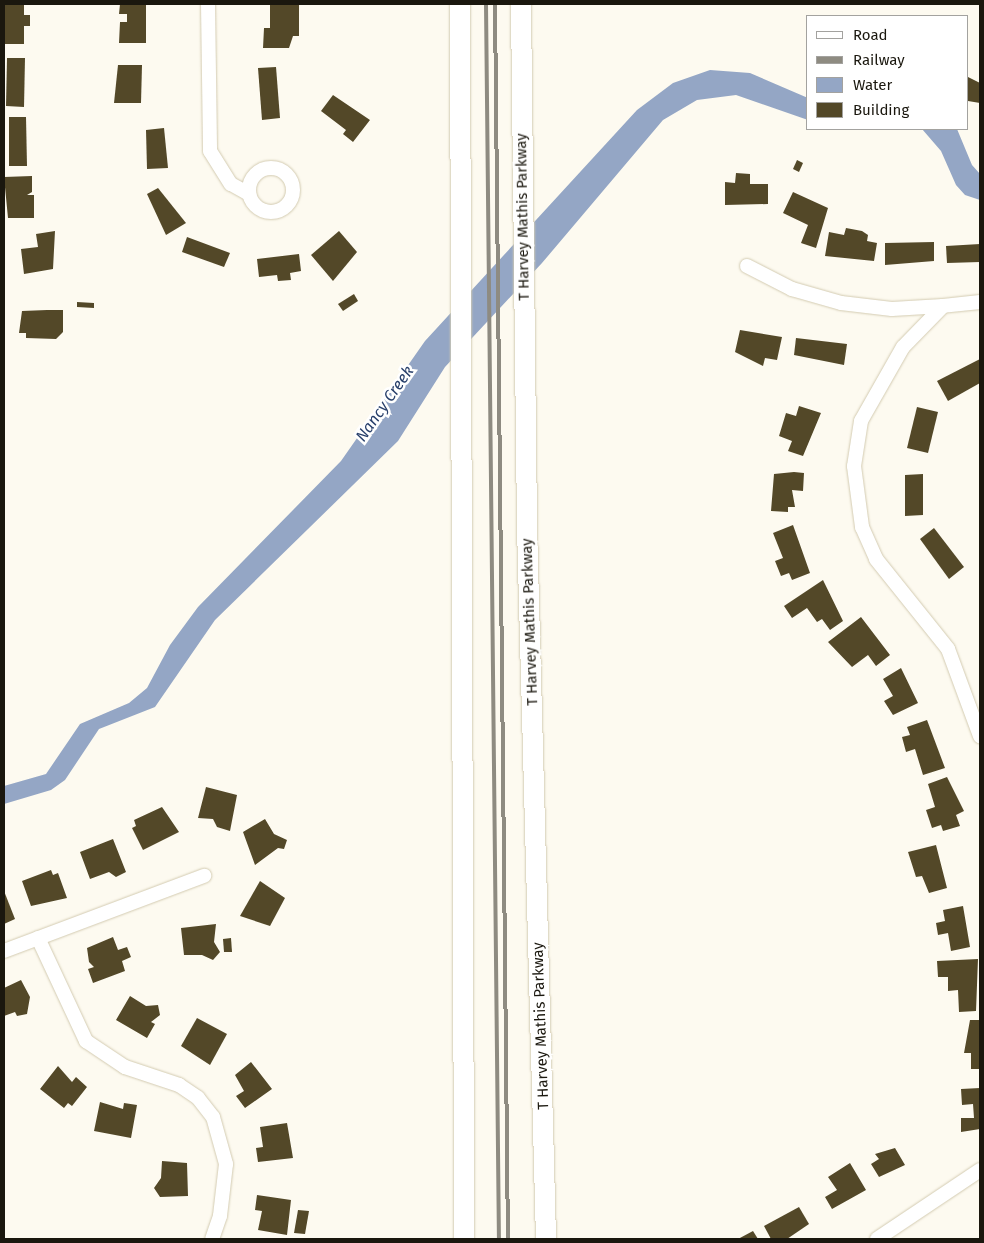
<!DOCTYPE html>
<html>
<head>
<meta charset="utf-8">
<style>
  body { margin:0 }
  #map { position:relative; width:984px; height:1243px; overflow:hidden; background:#fdfaf0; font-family:"Fira Sans",sans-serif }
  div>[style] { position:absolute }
  .water>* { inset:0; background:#94a6c5 }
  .building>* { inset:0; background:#534828 }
  .roads { filter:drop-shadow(0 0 1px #d3cbb1) drop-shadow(0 0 1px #d3cbb1) }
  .minor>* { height:14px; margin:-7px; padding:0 7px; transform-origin:7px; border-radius:7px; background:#fff }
  .minor>.ring { margin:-7px; padding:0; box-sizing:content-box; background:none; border:14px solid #fff; border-radius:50% }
  .highway>* { height:20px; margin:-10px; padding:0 10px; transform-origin:10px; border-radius:10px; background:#fff }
  .rail>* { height:4px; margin:-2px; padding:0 2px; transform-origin:2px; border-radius:2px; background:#8e8b81 }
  span { translate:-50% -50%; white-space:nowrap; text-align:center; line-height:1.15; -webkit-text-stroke:5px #fff; paint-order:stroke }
  .street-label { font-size:15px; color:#1a170e }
  .water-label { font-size:16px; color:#29406b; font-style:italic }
  .frame { position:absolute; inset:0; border:5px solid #1a170e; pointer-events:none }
  .legend { position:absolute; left:806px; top:15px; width:162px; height:115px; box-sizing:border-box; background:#fff; border:1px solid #a3a29f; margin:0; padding:6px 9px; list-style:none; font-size:15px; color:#1a170e }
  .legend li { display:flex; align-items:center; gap:10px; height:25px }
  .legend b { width:25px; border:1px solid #a3a29f }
</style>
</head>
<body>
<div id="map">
  <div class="water">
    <i style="clip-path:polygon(710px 70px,750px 73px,808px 98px,808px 120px,736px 95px,697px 100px,663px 120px,542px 263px,445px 367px,398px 441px,215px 620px,155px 707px,99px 729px,65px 780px,51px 790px,4px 804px,4px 786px,46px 774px,80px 724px,129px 703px,147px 688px,170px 645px,198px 607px,341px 461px,425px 341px,637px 110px,673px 83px)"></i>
    <i style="clip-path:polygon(922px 129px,957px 129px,972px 165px,980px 174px,980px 200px,965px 195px,956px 185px,941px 151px)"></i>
  </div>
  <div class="building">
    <i style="clip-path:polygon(5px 4px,24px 4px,24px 15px,30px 15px,30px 26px,24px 26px,24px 44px,4px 44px)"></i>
    <i style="clip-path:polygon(120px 4px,146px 4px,146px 43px,119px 43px,120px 22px,127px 22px,127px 14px,119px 14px)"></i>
    <i style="clip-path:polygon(270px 4px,299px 4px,299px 36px,293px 36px,289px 48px,263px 48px,264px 28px,270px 28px)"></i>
    <i style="clip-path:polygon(7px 58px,25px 58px,24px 107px,6px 106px)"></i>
    <i style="clip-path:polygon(118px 65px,142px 65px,141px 103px,114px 103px)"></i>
    <i style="clip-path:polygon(276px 67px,280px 118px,262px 120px,258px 68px)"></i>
    <i style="clip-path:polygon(968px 77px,980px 83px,980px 103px,968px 101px)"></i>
    <i style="clip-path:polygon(333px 95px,370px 120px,353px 142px,343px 134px,346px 130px,321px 111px)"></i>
    <i style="clip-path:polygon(9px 117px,26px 117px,27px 166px,9px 166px)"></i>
    <i style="clip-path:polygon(164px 128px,168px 168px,147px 169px,146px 130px)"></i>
    <i style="clip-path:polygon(797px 160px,803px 163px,799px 172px,793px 169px)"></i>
    <i style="clip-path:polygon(736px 173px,750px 174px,750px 184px,768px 184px,768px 204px,725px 205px,725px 182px,735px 183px)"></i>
    <i style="clip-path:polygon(32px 176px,32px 192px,27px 195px,34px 195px,34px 218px,8px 218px,4px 177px)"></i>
    <i style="clip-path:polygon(158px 188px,186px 223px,166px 235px,147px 194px)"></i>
    <i style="clip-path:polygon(793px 192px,828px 208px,816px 248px,801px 243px,808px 225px,783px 213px)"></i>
    <i style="clip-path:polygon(846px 228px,862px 231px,868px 235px,867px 241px,877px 243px,874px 261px,825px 256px,829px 232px,844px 235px)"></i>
    <i style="clip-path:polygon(55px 231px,53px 269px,24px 274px,21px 249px,38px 247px,36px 234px)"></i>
    <i style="clip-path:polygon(339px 231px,357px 252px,333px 281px,311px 255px)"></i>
    <i style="clip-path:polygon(187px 237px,230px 253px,224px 267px,182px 252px)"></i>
    <i style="clip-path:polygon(934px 242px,934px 261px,885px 265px,885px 243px)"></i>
    <i style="clip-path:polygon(980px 244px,980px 262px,947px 263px,946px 246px)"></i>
    <i style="clip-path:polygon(299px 254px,301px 271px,290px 273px,291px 280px,278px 281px,277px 275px,259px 277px,257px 259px)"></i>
    <i style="clip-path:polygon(354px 294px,358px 301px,343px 311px,338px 304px)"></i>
    <i style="clip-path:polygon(77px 302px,94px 303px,94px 308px,77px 307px)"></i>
    <i style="clip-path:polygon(47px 310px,63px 310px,63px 332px,56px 339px,26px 338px,26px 333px,19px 333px,22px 311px)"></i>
    <i style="clip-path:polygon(740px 330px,782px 337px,777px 360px,765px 358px,763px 366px,735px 352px)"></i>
    <i style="clip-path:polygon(796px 338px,847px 344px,844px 365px,794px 355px)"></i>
    <i style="clip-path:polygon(980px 359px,980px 383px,948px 401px,937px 381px)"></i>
    <i style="clip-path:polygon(799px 406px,821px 413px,803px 456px,788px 451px,792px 441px,779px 436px,786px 413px,796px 416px)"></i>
    <i style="clip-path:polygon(917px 407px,938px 412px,928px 453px,907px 448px)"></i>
    <i style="clip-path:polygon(794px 472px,804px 473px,803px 491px,792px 490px,795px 507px,788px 507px,788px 512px,771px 511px,774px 474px)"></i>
    <i style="clip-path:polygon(923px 474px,923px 515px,905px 516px,905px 475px)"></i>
    <i style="clip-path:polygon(793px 525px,810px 573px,792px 580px,789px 573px,781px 576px,775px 561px,783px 558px,773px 533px)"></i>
    <i style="clip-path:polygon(934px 528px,964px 567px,949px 579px,920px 539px)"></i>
    <i style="clip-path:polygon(823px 580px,843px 621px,830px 630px,822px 619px,817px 622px,807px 608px,792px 618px,784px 606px)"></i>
    <i style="clip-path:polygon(861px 617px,890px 655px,876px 666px,868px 655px,852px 667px,828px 642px)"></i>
    <i style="clip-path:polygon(901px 668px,918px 703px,893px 715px,884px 701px,893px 696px,883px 679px)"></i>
    <i style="clip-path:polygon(927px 720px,945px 768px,923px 775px,915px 749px,906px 752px,902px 737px,910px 735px,907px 727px)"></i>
    <i style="clip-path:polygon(947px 777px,964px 811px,956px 815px,960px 826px,943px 831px,941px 825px,932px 828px,926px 810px,935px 807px,928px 784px)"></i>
    <i style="clip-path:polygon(206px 787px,237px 795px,230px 831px,217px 827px,213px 819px,198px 818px)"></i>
    <i style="clip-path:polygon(162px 807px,179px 832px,143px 850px,132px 828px,136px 826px,134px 820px)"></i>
    <i style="clip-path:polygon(265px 819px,274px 834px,287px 840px,284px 849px,278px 848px,255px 865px,243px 832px)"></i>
    <i style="clip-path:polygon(113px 839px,126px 872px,116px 877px,109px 872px,90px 879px,80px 852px)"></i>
    <i style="clip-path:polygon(936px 845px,947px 888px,929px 893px,922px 876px,916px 877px,908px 852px)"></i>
    <i style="clip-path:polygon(51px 870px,53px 875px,58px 873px,67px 898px,31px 906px,22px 881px)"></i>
    <i style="clip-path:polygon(260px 881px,285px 898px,270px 926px,240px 916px)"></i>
    <i style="clip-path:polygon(4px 891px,15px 919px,4px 924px)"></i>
    <i style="clip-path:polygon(963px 906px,970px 947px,951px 951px,948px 933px,938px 935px,936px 923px,945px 921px,943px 910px)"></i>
    <i style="clip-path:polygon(216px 924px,214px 942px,220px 952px,213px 960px,202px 955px,184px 955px,181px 928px)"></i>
    <i style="clip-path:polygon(113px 937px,118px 950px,127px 947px,131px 957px,122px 961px,125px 971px,93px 983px,88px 969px,94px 967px,89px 962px,87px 948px)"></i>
    <i style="clip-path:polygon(231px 938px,232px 952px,224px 952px,223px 939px)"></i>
    <i style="clip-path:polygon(978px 959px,976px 1011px,959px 1012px,958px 990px,948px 991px,948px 977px,938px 977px,937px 961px)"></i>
    <i style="clip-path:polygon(21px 980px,30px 997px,27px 1014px,17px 1016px,15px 1012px,4px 1016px,4px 988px)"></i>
    <i style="clip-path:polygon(130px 996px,146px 1006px,158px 1005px,160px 1015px,151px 1022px,155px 1024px,147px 1038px,116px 1020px)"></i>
    <i style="clip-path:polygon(197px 1018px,227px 1034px,210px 1065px,181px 1046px)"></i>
    <i style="clip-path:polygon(970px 1020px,980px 1020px,980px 1069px,971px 1069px,971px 1053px,964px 1053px)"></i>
    <i style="clip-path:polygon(251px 1062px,272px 1089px,245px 1108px,236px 1096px,244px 1091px,235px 1075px)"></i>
    <i style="clip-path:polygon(58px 1066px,72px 1082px,76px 1077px,87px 1087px,72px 1106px,68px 1103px,64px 1108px,40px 1089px)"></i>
    <i style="clip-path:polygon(980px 1088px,980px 1129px,961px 1132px,961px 1118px,974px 1118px,973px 1104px,962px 1105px,961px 1089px)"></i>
    <i style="clip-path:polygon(100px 1102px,123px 1109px,124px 1103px,137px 1105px,131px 1138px,94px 1131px)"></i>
    <i style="clip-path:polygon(287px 1123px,293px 1158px,258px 1162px,256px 1148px,263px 1147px,260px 1127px)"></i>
    <i style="clip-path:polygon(895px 1148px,905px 1165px,879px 1177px,871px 1164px,879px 1159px,875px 1154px)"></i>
    <i style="clip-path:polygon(162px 1161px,187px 1163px,188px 1196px,160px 1197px,154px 1188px,161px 1178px)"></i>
    <i style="clip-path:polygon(850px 1163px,866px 1190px,832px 1209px,825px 1197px,837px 1190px,828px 1177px)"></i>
    <i style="clip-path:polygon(257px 1195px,291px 1200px,287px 1235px,258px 1230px,262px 1211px,255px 1210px)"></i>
    <i style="clip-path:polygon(799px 1207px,809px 1224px,787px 1239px,771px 1239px,764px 1226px)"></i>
    <i style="clip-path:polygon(298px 1210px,309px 1211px,305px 1234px,294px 1233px)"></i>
    <i style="clip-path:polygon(753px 1231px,758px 1239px,738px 1239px)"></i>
  </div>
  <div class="roads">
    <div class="minor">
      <i style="left:208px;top:4px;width:147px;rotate:89.2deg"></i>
      <i style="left:210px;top:151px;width:39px;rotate:58deg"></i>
      <i style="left:231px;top:184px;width:21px;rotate:29deg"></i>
      <i class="ring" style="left:249px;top:168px;width:30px;height:30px"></i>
      <i style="left:747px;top:266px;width:51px;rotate:27.1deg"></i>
      <i style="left:792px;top:289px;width:51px;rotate:15.9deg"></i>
      <i style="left:841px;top:303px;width:51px;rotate:6.7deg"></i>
      <i style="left:892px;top:309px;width:51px;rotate:-3.4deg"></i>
      <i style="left:980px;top:302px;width:37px;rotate:174deg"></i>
      <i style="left:943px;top:306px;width:57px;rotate:134.3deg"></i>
      <i style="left:903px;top:347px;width:85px;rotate:119.6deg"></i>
      <i style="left:861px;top:421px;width:46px;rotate:98.8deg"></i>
      <i style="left:854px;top:466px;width:62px;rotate:82.5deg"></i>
      <i style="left:862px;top:527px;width:35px;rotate:66deg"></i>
      <i style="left:876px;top:559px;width:115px;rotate:51.3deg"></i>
      <i style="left:948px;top:649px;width:93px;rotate:69.8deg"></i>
      <i style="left:38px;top:938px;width:114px;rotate:65deg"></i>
      <i style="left:86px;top:1041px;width:47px;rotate:33.7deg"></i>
      <i style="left:125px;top:1067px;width:57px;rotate:18.4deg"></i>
      <i style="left:179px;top:1085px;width:23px;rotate:34deg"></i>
      <i style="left:198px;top:1098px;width:24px;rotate:52deg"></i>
      <i style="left:213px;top:1117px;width:49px;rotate:74.5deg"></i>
      <i style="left:226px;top:1164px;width:52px;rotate:96.6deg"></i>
      <i style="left:220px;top:1216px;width:24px;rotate:109deg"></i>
      <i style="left:4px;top:951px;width:214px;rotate:-20.6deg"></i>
      <i style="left:877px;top:1239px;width:124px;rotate:-33.8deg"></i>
    </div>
    <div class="highway">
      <i style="left:460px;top:4px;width:1235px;rotate:89.81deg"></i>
      <i style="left:521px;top:4px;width:523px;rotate:89.34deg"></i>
      <i style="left:527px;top:527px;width:712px;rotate:88.47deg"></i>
    </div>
  </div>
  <div class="rail">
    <i style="left:486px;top:4px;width:1235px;rotate:89.4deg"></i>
    <i style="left:495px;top:4px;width:1235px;rotate:89.4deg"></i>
  </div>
  <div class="street-label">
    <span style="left:523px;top:217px;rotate:-91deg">T Harvey Mathis Parkway</span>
    <span style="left:530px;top:622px;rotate:-92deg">T Harvey Mathis Parkway</span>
    <span style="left:541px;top:1026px;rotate:-92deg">T Harvey Mathis Parkway</span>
  </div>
  <div class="water-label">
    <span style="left:385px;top:404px;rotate:-55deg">Nancy Creek</span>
  </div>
  <div class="frame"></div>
  <ul class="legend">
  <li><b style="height:6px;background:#fff"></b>Road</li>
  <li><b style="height:6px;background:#8e8b81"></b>Railway</li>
  <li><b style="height:14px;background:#94a6c5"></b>Water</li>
  <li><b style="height:14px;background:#534828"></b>Building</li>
  </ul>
</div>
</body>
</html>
